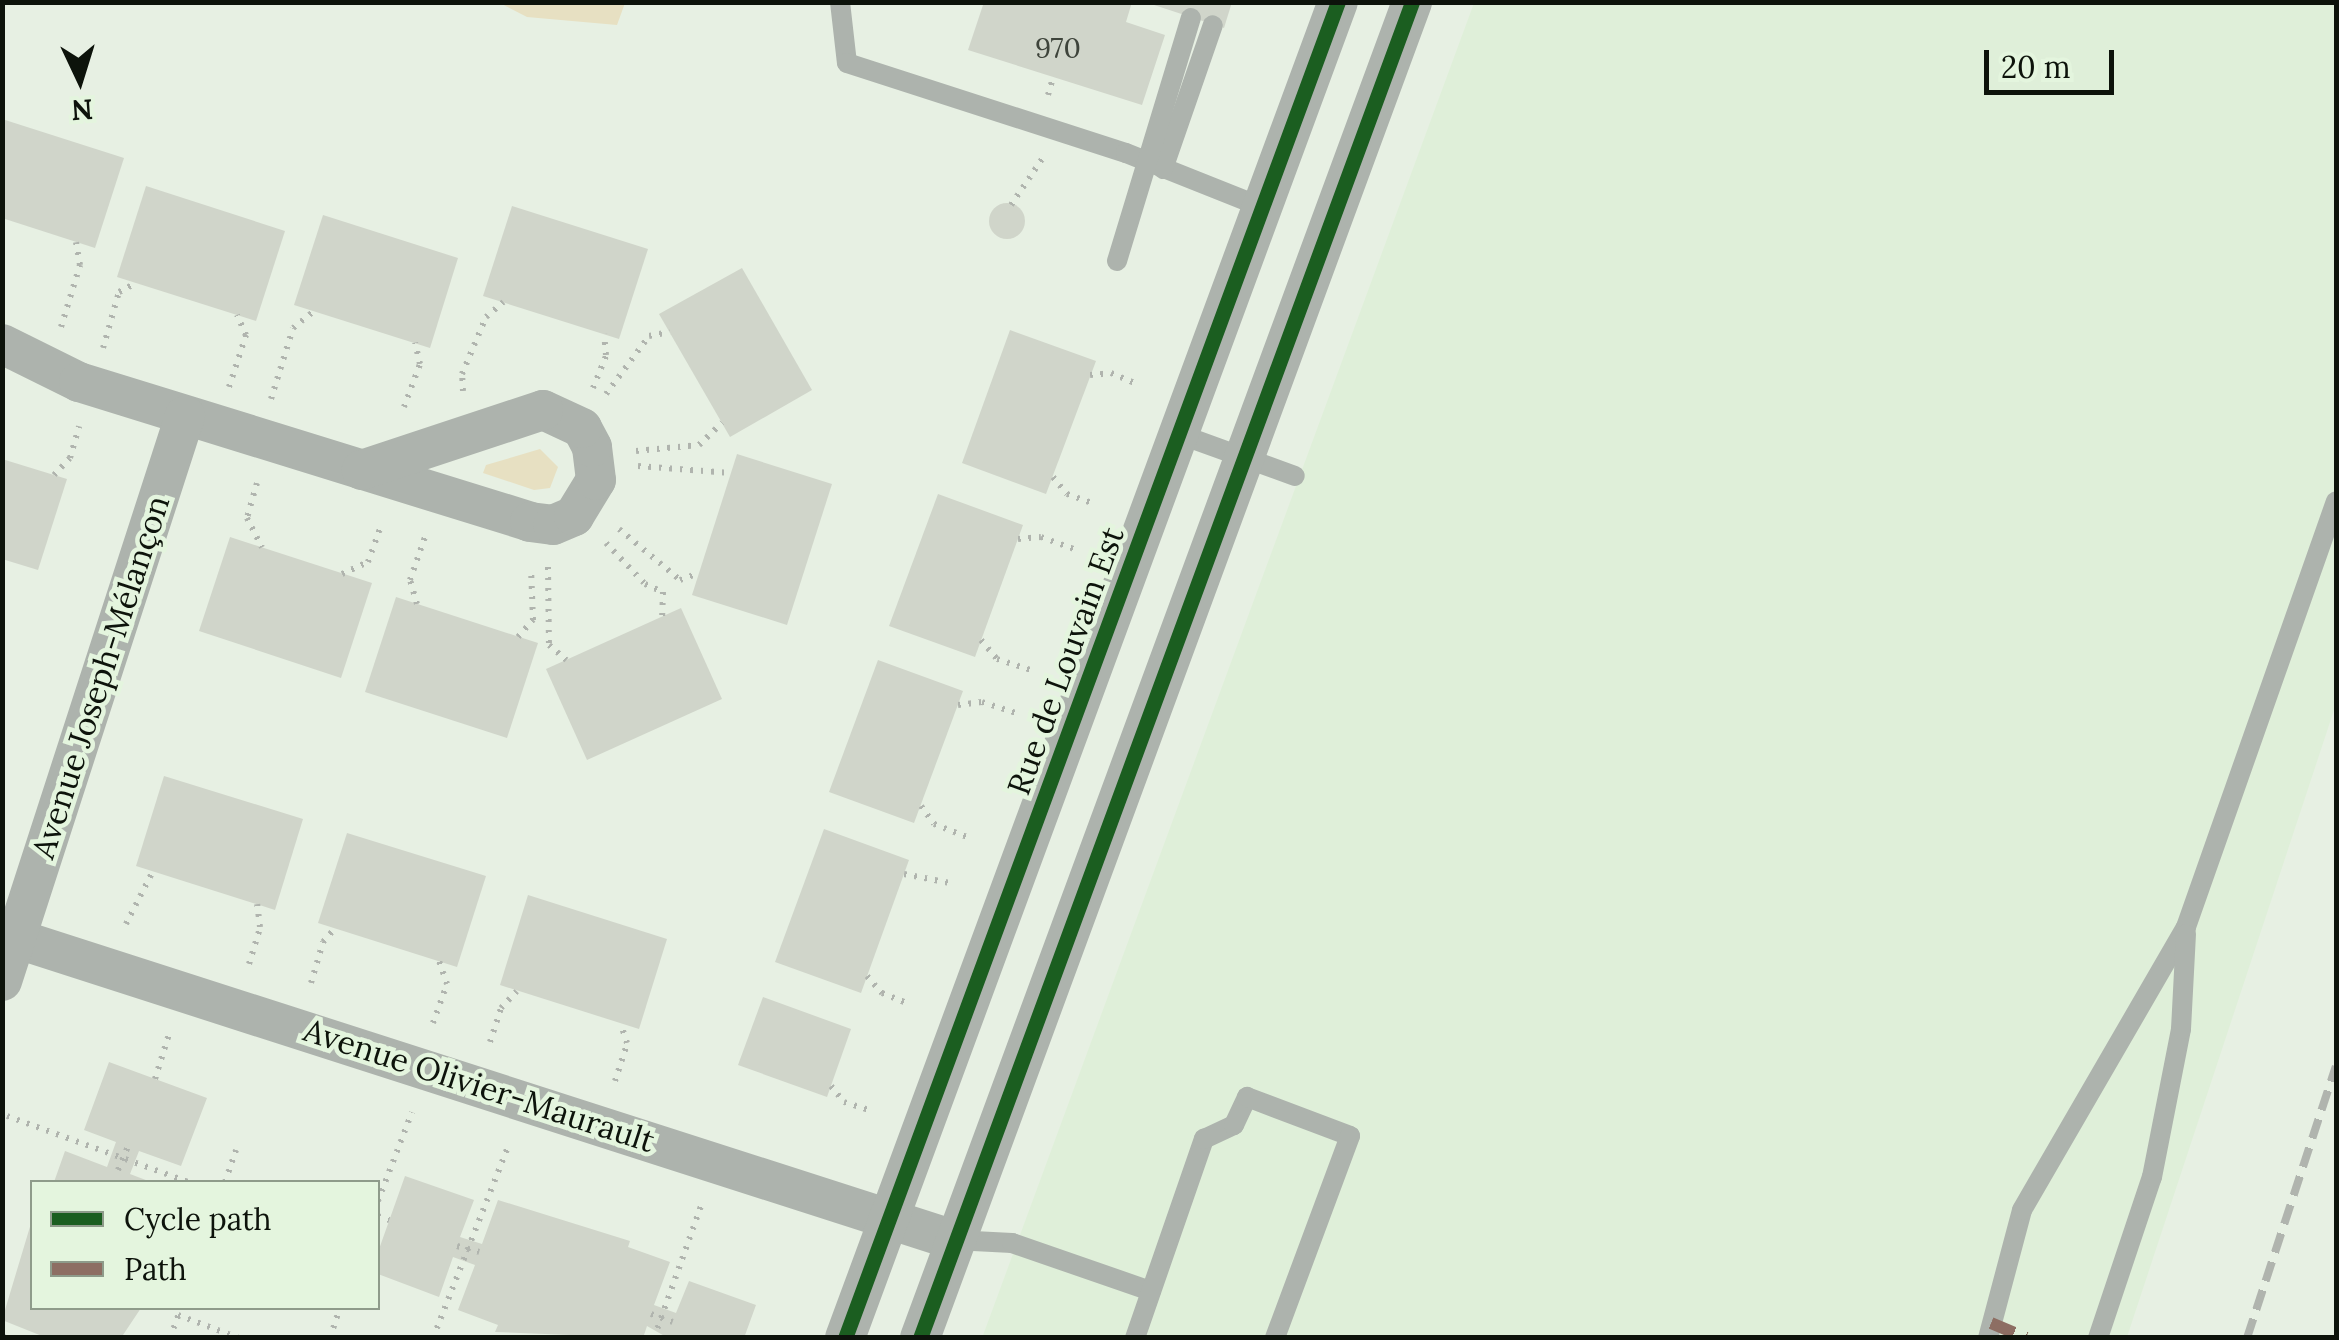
<!DOCTYPE html>
<html>
<head>
<meta charset="utf-8">
<style>
  body { margin:0 }
  #map { position:relative; width:2339px; height:1340px; overflow:hidden; background:#e7f0e3; font-family:Lora,serif }
  div>[style] { position:absolute }
  .built>* { inset:0; background:#dfefd9 }
  .green>* { inset:0; background:#e7e0c2 }
  .building>* { inset:0; background:#d0d5ca }
  .round { border-radius:50% }
  .path>* { height:6px; margin-top:-3px; transform-origin:0; background:repeating-linear-gradient(90deg,#b0b4ae 0 2.5px,transparent 0 10.5px) }
  .lane>* { height:20px; margin:-10px; padding:0 10px; transform-origin:10px; border-radius:10px; background:#adb3ad }
  .street>* { height:40px; margin:-20px; padding:0 20px; transform-origin:20px; border-radius:20px; background:#adb3ad }
  .rail>* { height:8px; margin-top:-4px; transform-origin:0; background:repeating-linear-gradient(90deg,#b0b4ae 0 20px,transparent 0 30px) }
  .quiet>* { height:12px; margin-top:-6px; transform-origin:0; background:repeating-linear-gradient(90deg,#8d6e63 0 25px,transparent 0 37px) }
  .cycleway>* { height:15px; margin:-7.5px; padding:0 7.5px; transform-origin:7.5px; border-radius:7.5px; background:#1b5e20 }
  span { translate:-50% -50%; white-space:nowrap; text-align:center; line-height:1.15; -webkit-text-stroke:9px #e4f5de; paint-order:stroke }
  .number-label { font-size:28px; color:#3e443b }
  .number-label span { -webkit-text-stroke-width:0 }
  .street-label { font-size:32px; color:#0d130b }
  .frame { position:absolute; inset:0; border:5px solid #0d130b; pointer-events:none }
  .legend { position:absolute; left:30px; top:1180px; width:350px; height:130px; box-sizing:border-box; background:#e4f5de; border:2px solid #8e9b8a; margin:0; padding:12px 18px; list-style:none; font-size:30px; color:#0d130b }
  .legend li { display:flex; align-items:center; gap:20px; height:50px }
  .legend b { width:50px; border:2px solid #8e9b8a }
  .north { position:absolute; left:30px; top:30px; width:100px; height:100px; -webkit-text-stroke:8px #e4f5de; paint-order:stroke; rotate:176deg; font-size:28px; font-weight:700; line-height:40px; text-align:center; color:#0d130b }
  .north::after { content:''; display:block; margin:auto; width:35px; height:45px; background:#0d130b; clip-path:polygon(50% 0,100% 100%,50% 72%,0 100%) }
  .scale { position:absolute; left:1984px; top:50px; width:130px; height:45px; box-sizing:border-box; border:5px solid #0d130b; border-top:0; padding-left:12px; font-size:30px; line-height:35px; white-space:nowrap; color:#0d130b; -webkit-text-stroke:8px #e4f5de; paint-order:stroke }
</style>
</head>
<body>
<div id="map">
  <div class="built">
    <i style="clip-path:polygon(1474px 3px,2336px 3px,2336px 704px,2127px 1337px,982px 1338px)"></i>
  </div>
  <div class="green">
    <i style="clip-path:polygon(500px 3px,500px 2px,625px 3px,617px 25px,527px 17px)"></i>
    <i style="clip-path:polygon(540px 449px,558px 467px,550px 488px,534px 490px,483px 473px,486px 465px)"></i>
  </div>
  <div class="building">
    <i style="clip-path:polygon(984px 2px,1132px 2px,1126px 22px,1165px 35px,1142px 105px,968px 50px)"></i>
    <i style="clip-path:polygon(1145px 2px,1232px 2px,1224px 28px)"></i>
    <i style="clip-path:polygon(2px 119px,124px 158px,95px 248px,2px 218px)"></i>
    <i style="clip-path:polygon(146px 186px,285px 231px,256px 321px,117px 277px)"></i>
    <i class="round" style="left:989px;top:203px;width:36px;height:36px"></i>
    <i style="clip-path:polygon(512px 206px,648px 249px,619px 339px,483px 296px)"></i>
    <i style="clip-path:polygon(323px 215px,458px 258px,430px 348px,294px 305px)"></i>
    <i style="clip-path:polygon(742px 268px,812px 390px,730px 437px,659px 314px)"></i>
    <i style="clip-path:polygon(1010px 330px,1096px 361px,1046px 494px,962px 463px)"></i>
    <i style="clip-path:polygon(737px 454px,832px 484px,787px 625px,692px 595px)"></i>
    <i style="clip-path:polygon(2px 459px,67px 479px,38px 570px,2px 559px)"></i>
    <i style="clip-path:polygon(938px 494px,1023px 525px,975px 657px,889px 626px)"></i>
    <i style="clip-path:polygon(230px 537px,372px 583px,341px 678px,199px 631px)"></i>
    <i style="clip-path:polygon(396px 597px,538px 643px,507px 738px,365px 692px)"></i>
    <i style="clip-path:polygon(681px 608px,722px 699px,587px 760px,546px 669px)"></i>
    <i style="clip-path:polygon(878px 660px,963px 691px,914px 823px,829px 792px)"></i>
    <i style="clip-path:polygon(164px 776px,303px 819px,275px 910px,136px 866px)"></i>
    <i style="clip-path:polygon(824px 829px,909px 860px,861px 993px,775px 962px)"></i>
    <i style="clip-path:polygon(347px 833px,486px 876px,457px 967px,318px 923px)"></i>
    <i style="clip-path:polygon(528px 895px,667px 939px,639px 1029px,500px 985px)"></i>
    <i style="clip-path:polygon(763px 997px,851px 1029px,827px 1097px,738px 1065px)"></i>
    <i style="clip-path:polygon(109px 1062px,207px 1098px,181px 1166px,139px 1151px,130px 1174px,151px 1182px,54px 1182px,65px 1151px,107px 1167px,116px 1142px,84px 1130px)"></i>
    <i style="clip-path:polygon(405px 1176px,474px 1200px,460px 1237px,482px 1244px,498px 1200px,630px 1241px,628px 1247px,670px 1262px,654px 1305px,676px 1313px,689px 1281px,756px 1305px,744px 1338px,668px 1338px,647px 1326px,643px 1338px,495px 1332px,498px 1325px,458px 1310px,475px 1265px,453px 1257px,439px 1297px,378px 1274px,378px 1252px)"></i>
    <i style="clip-path:polygon(32px 1220px,32px 1308px,141px 1308px,121px 1338px,47px 1338px,2px 1320px)"></i>
  </div>
  <div class="path">
    <i style="left:1048px;top:95px;width:19px;rotate:-74deg"></i>
    <i style="left:1011px;top:205px;width:59px;rotate:-56deg"></i>
    <i style="left:61px;top:327px;width:65px;rotate:-73deg"></i>
    <i style="left:80px;top:265px;width:23px;rotate:-100deg"></i>
    <i style="left:103px;top:348px;width:58px;rotate:-74.1deg"></i>
    <i style="left:119px;top:292px;width:19px;rotate:-28deg"></i>
    <i style="left:1090px;top:375px;width:21px;rotate:-5deg"></i>
    <i style="left:1111px;top:373px;width:30px;rotate:23deg"></i>
    <i style="left:229px;top:387px;width:55px;rotate:-71.9deg"></i>
    <i style="left:246px;top:335px;width:22px;rotate:-114deg"></i>
    <i style="left:593px;top:388px;width:35px;rotate:-68deg"></i>
    <i style="left:606px;top:355px;width:21px;rotate:-95deg"></i>
    <i style="left:463px;top:391px;width:17px;rotate:-93deg"></i>
    <i style="left:462px;top:374px;width:62px;rotate:-67.2deg"></i>
    <i style="left:486px;top:317px;width:23px;rotate:-41deg"></i>
    <i style="left:606px;top:394px;width:72px;rotate:-53.4deg"></i>
    <i style="left:649px;top:336px;width:21px;rotate:-11deg"></i>
    <i style="left:271px;top:399px;width:74px;rotate:-72.8deg"></i>
    <i style="left:293px;top:328px;width:27px;rotate:-39deg"></i>
    <i style="left:404px;top:407px;width:46px;rotate:-69.6deg"></i>
    <i style="left:420px;top:364px;width:22px;rotate:-103deg"></i>
    <i style="left:636px;top:451px;width:63px;rotate:-5.4deg"></i>
    <i style="left:699px;top:445px;width:32px;rotate:-44deg"></i>
    <i style="left:638px;top:466px;width:93px;rotate:4.3deg"></i>
    <i style="left:54px;top:475px;width:23px;rotate:-47deg"></i>
    <i style="left:70px;top:458px;width:33px;rotate:-74deg"></i>
    <i style="left:1053px;top:477px;width:22px;rotate:51deg"></i>
    <i style="left:1067px;top:494px;width:29px;rotate:20deg"></i>
    <i style="left:257px;top:483px;width:36px;rotate:106deg"></i>
    <i style="left:247px;top:518px;width:33px;rotate:63deg"></i>
    <i style="left:619px;top:529px;width:80px;rotate:39.9deg"></i>
    <i style="left:680px;top:580px;width:20px;rotate:-20deg"></i>
    <i style="left:1018px;top:539px;width:23px;rotate:-5deg"></i>
    <i style="left:1041px;top:537px;width:38px;rotate:20deg"></i>
    <i style="left:606px;top:543px;width:57px;rotate:46.4deg"></i>
    <i style="left:645px;top:584px;width:20px;rotate:24deg"></i>
    <i style="left:663px;top:592px;width:24px;rotate:92deg"></i>
    <i style="left:548px;top:567px;width:78px;rotate:89.3deg"></i>
    <i style="left:549px;top:645px;width:23px;rotate:41deg"></i>
    <i style="left:342px;top:574px;width:29px;rotate:-25deg"></i>
    <i style="left:368px;top:562px;width:41px;rotate:-70.3deg"></i>
    <i style="left:417px;top:604px;width:25px;rotate:-106deg"></i>
    <i style="left:410px;top:580px;width:46px;rotate:-70.8deg"></i>
    <i style="left:518px;top:637px;width:23px;rotate:-49deg"></i>
    <i style="left:533px;top:620px;width:52px;rotate:-92.2deg"></i>
    <i style="left:981px;top:640px;width:25px;rotate:50deg"></i>
    <i style="left:997px;top:659px;width:38px;rotate:18deg"></i>
    <i style="left:958px;top:705px;width:24px;rotate:-7deg"></i>
    <i style="left:982px;top:702px;width:38px;rotate:18deg"></i>
    <i style="left:921px;top:806px;width:22px;rotate:54deg"></i>
    <i style="left:934px;top:824px;width:41px;rotate:21.5deg"></i>
    <i style="left:904px;top:874px;width:52px;rotate:11.1deg"></i>
    <i style="left:126px;top:924px;width:59px;rotate:-63deg"></i>
    <i style="left:249px;top:964px;width:39px;rotate:-73deg"></i>
    <i style="left:260px;top:927px;width:23px;rotate:-97deg"></i>
    <i style="left:867px;top:976px;width:23px;rotate:49deg"></i>
    <i style="left:882px;top:993px;width:31px;rotate:22deg"></i>
    <i style="left:311px;top:983px;width:43px;rotate:-73.7deg"></i>
    <i style="left:323px;top:942px;width:18px;rotate:-49deg"></i>
    <i style="left:433px;top:1023px;width:41px;rotate:-70.3deg"></i>
    <i style="left:447px;top:984px;width:24px;rotate:-109deg"></i>
    <i style="left:490px;top:1042px;width:36px;rotate:-72deg"></i>
    <i style="left:501px;top:1008px;width:23px;rotate:-47deg"></i>
    <i style="left:155px;top:1079px;width:47px;rotate:-72.7deg"></i>
    <i style="left:615px;top:1081px;width:40px;rotate:-72deg"></i>
    <i style="left:627px;top:1043px;width:20px;rotate:-108deg"></i>
    <i style="left:831px;top:1086px;width:21px;rotate:51deg"></i>
    <i style="left:844px;top:1102px;width:29px;rotate:18deg"></i>
    <i style="left:7px;top:1116px;width:193px;rotate:20deg"></i>
    <i style="left:118px;top:1170px;width:26px;rotate:-67deg"></i>
    <i style="left:225px;top:1182px;width:34px;rotate:-71deg"></i>
    <i style="left:378px;top:1201px;width:95px;rotate:-69.1deg"></i>
    <i style="left:378px;top:1216px;width:12px;rotate:20deg"></i>
    <i style="left:457px;top:1246px;width:23px;rotate:15deg"></i>
    <i style="left:651px;top:1314px;width:23px;rotate:20deg"></i>
    <i style="left:178px;top:1315px;width:65px;rotate:20.7deg"></i>
    <i style="left:2px;top:1336px;width:4px;rotate:27deg"></i>
    <i style="left:170px;top:1338px;width:32px;rotate:-70deg"></i>
    <i style="left:330px;top:1338px;width:32px;rotate:-72deg"></i>
    <i style="left:433px;top:1338px;width:208px;rotate:-68.6deg"></i>
    <i style="left:654px;top:1338px;width:140px;rotate:-70.4deg"></i>
  </div>
  <div class="lane">
    <i style="left:840px;top:2px;width:61px;rotate:83.5deg"></i>
    <i style="left:847px;top:63px;width:293px;rotate:17.9deg"></i>
    <i style="left:1126px;top:153px;width:146px;rotate:21.7deg"></i>
    <i style="left:1163px;top:169px;width:152px;rotate:-70.9deg"></i>
    <i style="left:1117px;top:261px;width:254px;rotate:-73.1deg"></i>
    <i style="left:1179px;top:434px;width:123px;rotate:19.9deg"></i>
    <i style="left:954px;top:1240px;width:58px;rotate:3deg"></i>
    <i style="left:1012px;top:1243px;width:147px;rotate:19.1deg"></i>
    <i style="left:1135px;top:1338px;width:211px;rotate:-70.9deg"></i>
    <i style="left:1204px;top:1139px;width:33px;rotate:-25deg"></i>
    <i style="left:1234px;top:1125px;width:31px;rotate:-65deg"></i>
    <i style="left:1247px;top:1097px;width:110px;rotate:20.7deg"></i>
    <i style="left:1350px;top:1136px;width:215px;rotate:110.4deg"></i>
    <i style="left:1988px;top:1338px;width:132px;rotate:-75.1deg"></i>
    <i style="left:2022px;top:1210px;width:327px;rotate:-59.9deg"></i>
    <i style="left:2186px;top:927px;width:451px;rotate:-70.6deg"></i>
    <i style="left:2098px;top:1338px;width:170px;rotate:-71.5deg"></i>
    <i style="left:2152px;top:1177px;width:151px;rotate:-78.9deg"></i>
    <i style="left:2181px;top:1029px;width:95px;rotate:-87deg"></i>
  </div>
  <div class="street">
    <i style="left:2px;top:344px;width:86px;rotate:26.3deg"></i>
    <i style="left:79px;top:382px;width:472px;rotate:17.2deg"></i>
    <i style="left:530px;top:522px;width:23px;rotate:7deg"></i>
    <i style="left:553px;top:525px;width:23px;rotate:-23deg"></i>
    <i style="left:574px;top:516px;width:42px;rotate:-58.6deg"></i>
    <i style="left:596px;top:480px;width:33px;rotate:-97deg"></i>
    <i style="left:592px;top:447px;width:21px;rotate:-118deg"></i>
    <i style="left:582px;top:428px;width:43px;rotate:-155.2deg"></i>
    <i style="left:543px;top:410px;width:191px;rotate:161.7deg"></i>
    <i style="left:2px;top:934px;width:1000px;rotate:17.82deg"></i>
    <i style="left:2px;top:981px;width:594px;rotate:-72.05deg"></i>
    <i style="left:845px;top:1338px;width:1424px;rotate:-69.75deg"></i>
    <i style="left:920px;top:1338px;width:1424px;rotate:-69.78deg"></i>
  </div>
  <div class="rail">
    <i style="left:2247px;top:1338px;width:286px;rotate:-71.9deg"></i>
  </div>
  <div class="quiet">
    <i style="left:1991px;top:1323px;width:38px;rotate:23deg"></i>
  </div>
  <div class="cycleway">
    <i style="left:845px;top:1338px;width:1424px;rotate:-69.75deg"></i>
    <i style="left:920px;top:1338px;width:1424px;rotate:-69.78deg"></i>
  </div>
  <div class="number-label">
    <span style="left:1058px;top:48px">970</span>
  </div>
  <div class="street-label">
    <span style="left:1066px;top:661px;rotate:-70deg">Rue de Louvain Est</span>
    <span style="left:101px;top:677px;rotate:-72deg">Avenue Joseph-Mélançon</span>
    <span style="left:479px;top:1086px;rotate:18deg">Avenue Olivier-Maurault</span>
  </div>
  <div class="frame"></div>
  <ul class="legend">
  <li><b style="height:12px;background:#1b5e20"></b>Cycle path</li>
  <li><b style="height:12px;background:#8d6e63"></b>Path</li>
  </ul>
  <div class="north">N</div>
  <div class="scale">20 m</div>
</div>
</body>
</html>
